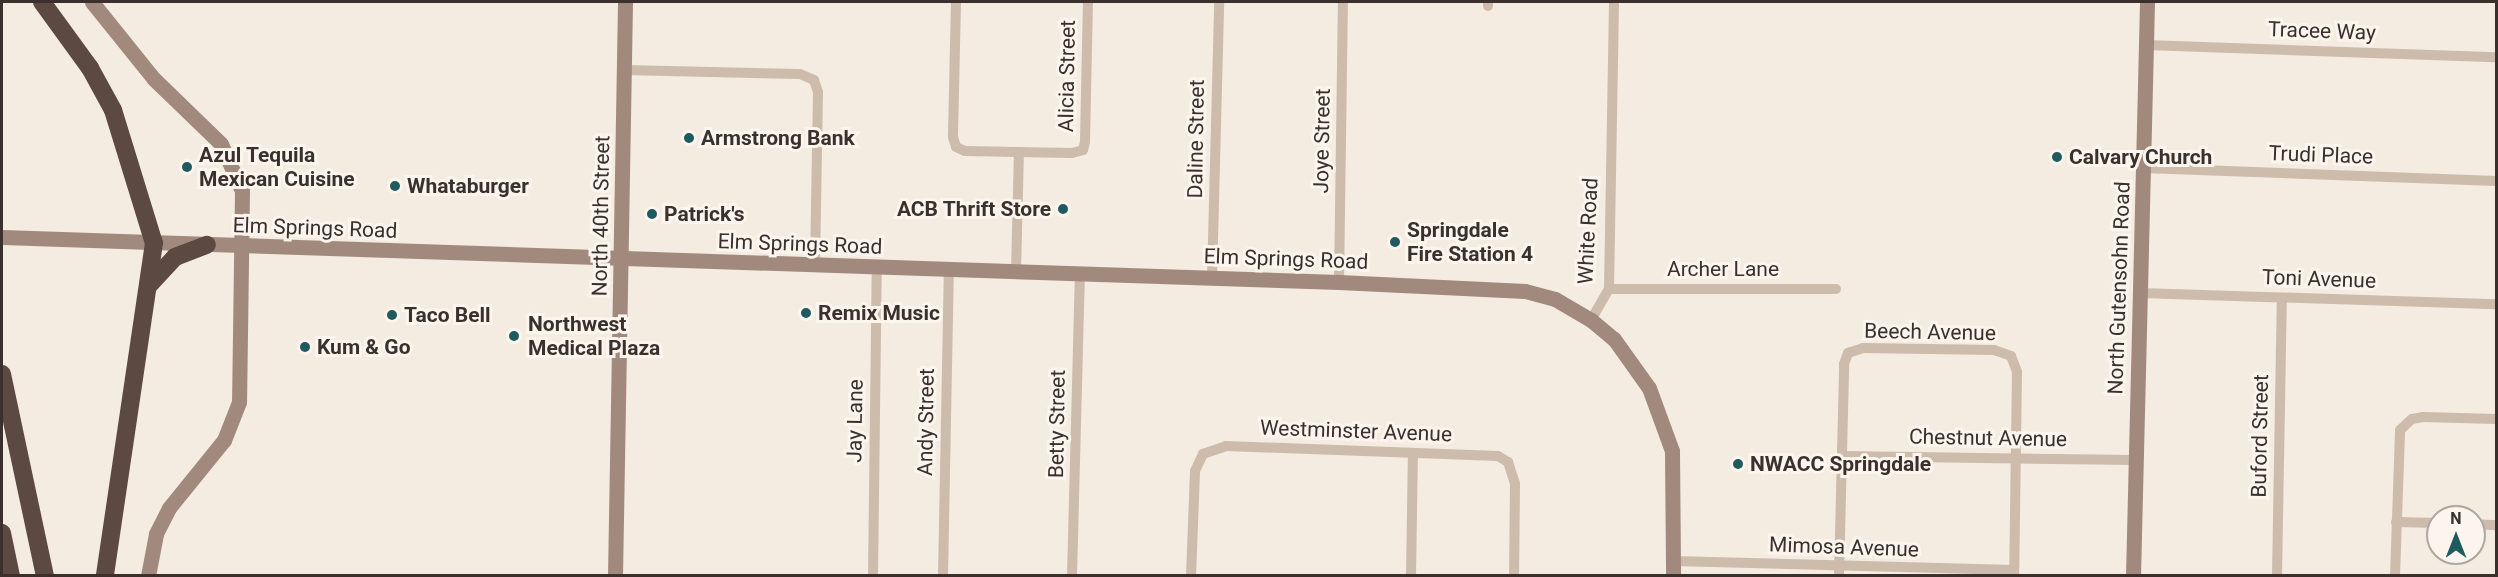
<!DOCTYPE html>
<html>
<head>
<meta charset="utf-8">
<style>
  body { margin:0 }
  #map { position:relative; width:2498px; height:577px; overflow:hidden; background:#f4ebe1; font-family:Roboto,sans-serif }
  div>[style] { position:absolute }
  .street>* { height:10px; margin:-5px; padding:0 5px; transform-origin:5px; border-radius:5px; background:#cdbbac }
  .secondary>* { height:15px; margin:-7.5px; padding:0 7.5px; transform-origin:7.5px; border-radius:7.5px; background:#a18a7d }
  .highway>* { height:18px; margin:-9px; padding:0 9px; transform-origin:9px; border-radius:9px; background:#5c4a42 }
  .dots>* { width:16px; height:16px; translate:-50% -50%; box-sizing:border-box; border:3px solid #fbf5ee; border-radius:50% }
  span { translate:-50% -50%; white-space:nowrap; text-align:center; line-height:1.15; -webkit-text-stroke:6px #fbf5ee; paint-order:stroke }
  .street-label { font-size:21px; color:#3b302b }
  .poi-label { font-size:21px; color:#3b302b; font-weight:700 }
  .left { translate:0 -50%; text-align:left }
  .right { translate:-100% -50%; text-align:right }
  .frame { position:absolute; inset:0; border:3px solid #3b302b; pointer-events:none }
  .north { position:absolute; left:2426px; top:505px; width:60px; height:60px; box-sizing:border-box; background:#fbf5ee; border:2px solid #aea6a0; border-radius:50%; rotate:0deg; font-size:16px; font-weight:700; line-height:24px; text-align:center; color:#3b302b }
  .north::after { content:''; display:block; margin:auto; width:21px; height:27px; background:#1f5a5e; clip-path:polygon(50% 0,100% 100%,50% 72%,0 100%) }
</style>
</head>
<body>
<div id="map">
  <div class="street">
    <i style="left:956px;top:2px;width:135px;rotate:91.3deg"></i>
    <i style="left:953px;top:137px;width:10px;rotate:73deg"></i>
    <i style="left:956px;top:147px;width:10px;rotate:24deg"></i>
    <i style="left:965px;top:151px;width:107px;rotate:1.1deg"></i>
    <i style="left:1072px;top:153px;width:11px;rotate:-15deg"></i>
    <i style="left:1083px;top:150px;width:8px;rotate:-76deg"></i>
    <i style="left:1085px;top:142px;width:140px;rotate:-88.8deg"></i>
    <i style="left:1488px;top:6px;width:4px;rotate:-90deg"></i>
    <i style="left:2146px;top:45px;width:350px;rotate:2deg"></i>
    <i style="left:624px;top:70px;width:176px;rotate:1.3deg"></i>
    <i style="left:800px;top:74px;width:15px;rotate:23deg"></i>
    <i style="left:814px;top:80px;width:13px;rotate:72deg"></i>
    <i style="left:818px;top:92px;width:173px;rotate:91deg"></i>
    <i style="left:2143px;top:168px;width:353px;rotate:2.1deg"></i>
    <i style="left:1016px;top:272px;width:120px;rotate:-88.6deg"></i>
    <i style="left:1212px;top:278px;width:276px;rotate:-88.5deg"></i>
    <i style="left:1339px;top:282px;width:280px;rotate:-89.2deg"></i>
    <i style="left:1609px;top:289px;width:227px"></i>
    <i style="left:2140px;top:293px;width:356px;rotate:1.8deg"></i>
    <i style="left:1591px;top:320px;width:36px;rotate:-60deg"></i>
    <i style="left:1609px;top:289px;width:287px;rotate:-89deg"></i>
    <i style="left:1842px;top:456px;width:293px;rotate:0.8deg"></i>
    <i style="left:2396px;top:522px;width:42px;rotate:1.4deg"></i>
    <i style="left:2474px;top:524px;width:22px;rotate:3deg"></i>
    <i style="left:1673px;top:561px;width:341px;rotate:1.5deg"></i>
    <i style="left:873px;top:576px;width:309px;rotate:-89.3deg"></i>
    <i style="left:943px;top:576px;width:306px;rotate:-88.9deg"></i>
    <i style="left:1072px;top:576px;width:302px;rotate:-88.5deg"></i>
    <i style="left:1191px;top:576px;width:105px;rotate:-87.8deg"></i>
    <i style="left:1195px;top:471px;width:19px;rotate:-65deg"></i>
    <i style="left:1203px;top:454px;width:24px;rotate:-19deg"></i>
    <i style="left:1226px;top:446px;width:272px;rotate:2.1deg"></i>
    <i style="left:1498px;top:456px;width:12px;rotate:31deg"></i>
    <i style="left:1508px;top:462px;width:23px;rotate:72deg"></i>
    <i style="left:1515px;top:484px;width:92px;rotate:90.6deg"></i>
    <i style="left:1411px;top:576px;width:123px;rotate:-89.1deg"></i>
    <i style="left:1839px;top:576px;width:212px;rotate:-88.6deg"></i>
    <i style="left:1844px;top:364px;width:12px;rotate:-70deg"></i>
    <i style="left:1848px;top:353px;width:16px;rotate:-18deg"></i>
    <i style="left:1863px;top:348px;width:131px;rotate:0.9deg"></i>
    <i style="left:1994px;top:350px;width:18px;rotate:19deg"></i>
    <i style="left:2011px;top:356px;width:17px;rotate:69deg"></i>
    <i style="left:2017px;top:372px;width:204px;rotate:90.8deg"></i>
    <i style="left:2277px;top:576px;width:278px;rotate:-89deg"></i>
    <i style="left:2395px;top:576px;width:146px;rotate:-88deg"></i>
    <i style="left:2400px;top:430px;width:16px;rotate:-43deg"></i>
    <i style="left:2412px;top:419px;width:11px;rotate:-10deg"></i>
    <i style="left:2423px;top:417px;width:73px;rotate:1.6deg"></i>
  </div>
  <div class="secondary">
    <i style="left:92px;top:2px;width:99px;rotate:51.2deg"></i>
    <i style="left:154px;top:79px;width:93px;rotate:44.1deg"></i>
    <i style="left:221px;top:144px;width:51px;rotate:65.9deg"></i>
    <i style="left:242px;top:191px;width:211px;rotate:90.8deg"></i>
    <i style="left:239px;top:402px;width:41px;rotate:111.5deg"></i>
    <i style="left:224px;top:440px;width:87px;rotate:129deg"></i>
    <i style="left:169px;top:508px;width:29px;rotate:117deg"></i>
    <i style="left:156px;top:534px;width:43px;rotate:100.8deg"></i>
    <i style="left:2px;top:237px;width:1338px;rotate:1.93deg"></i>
    <i style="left:1339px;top:282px;width:186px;rotate:2.8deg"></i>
    <i style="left:1525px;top:291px;width:31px;rotate:15deg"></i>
    <i style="left:1555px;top:299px;width:42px;rotate:30.3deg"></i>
    <i style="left:1591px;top:320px;width:30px;rotate:40deg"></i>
    <i style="left:1614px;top:339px;width:60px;rotate:54.5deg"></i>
    <i style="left:1649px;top:388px;width:67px;rotate:69.9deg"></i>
    <i style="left:1672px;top:451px;width:125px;rotate:89.5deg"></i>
    <i style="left:615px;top:576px;width:574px;rotate:-89deg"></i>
    <i style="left:2133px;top:576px;width:574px;rotate:-88.6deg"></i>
  </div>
  <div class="highway">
    <i style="left:42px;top:2px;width:82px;rotate:54deg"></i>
    <i style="left:90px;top:68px;width:48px;rotate:61.3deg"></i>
    <i style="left:113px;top:110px;width:139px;rotate:72.9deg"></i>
    <i style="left:154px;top:243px;width:337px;rotate:98.4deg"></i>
    <i style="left:149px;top:285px;width:38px;rotate:-47deg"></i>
    <i style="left:175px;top:257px;width:34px;rotate:-21deg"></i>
    <i style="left:2px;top:374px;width:207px;rotate:78deg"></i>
    <i style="left:2px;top:533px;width:44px;rotate:78.2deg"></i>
  </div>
  <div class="dots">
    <i style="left:689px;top:138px;background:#1f5a5e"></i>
    <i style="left:2057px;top:157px;background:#1f5a5e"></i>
    <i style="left:187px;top:167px;background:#1f5a5e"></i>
    <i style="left:395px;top:186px;background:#1f5a5e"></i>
    <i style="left:1063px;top:209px;background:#1f5a5e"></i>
    <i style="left:652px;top:214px;background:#1f5a5e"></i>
    <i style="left:1395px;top:242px;background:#1f5a5e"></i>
    <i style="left:806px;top:313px;background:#1f5a5e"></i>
    <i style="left:392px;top:315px;background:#1f5a5e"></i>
    <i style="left:514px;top:336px;background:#1f5a5e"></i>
    <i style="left:305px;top:347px;background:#1f5a5e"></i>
    <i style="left:1738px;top:464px;background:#1f5a5e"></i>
  </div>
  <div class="street-label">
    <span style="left:2322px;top:31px;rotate:2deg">Tracee Way</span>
    <span style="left:1067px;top:76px;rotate:-89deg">Alicia Street</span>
    <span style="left:1196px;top:139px;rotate:-89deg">Daline Street</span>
    <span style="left:1322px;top:141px;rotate:-89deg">Joye Street</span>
    <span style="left:2321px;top:155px;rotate:2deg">Trudi Place</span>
    <span style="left:601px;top:216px;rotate:-89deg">North 40th Street</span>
    <span style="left:315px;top:228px;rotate:2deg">Elm Springs Road</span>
    <span style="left:1588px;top:231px;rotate:-87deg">White Road</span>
    <span style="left:800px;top:244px;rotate:2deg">Elm Springs Road</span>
    <span style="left:1286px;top:259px;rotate:2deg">Elm Springs Road</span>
    <span style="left:1723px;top:269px">Archer Lane</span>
    <span style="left:2319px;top:279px;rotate:2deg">Toni Avenue</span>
    <span style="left:2119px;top:288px;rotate:-88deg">North Gutensohn Road</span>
    <span style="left:1930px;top:332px;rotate:1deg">Beech Avenue</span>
    <span style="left:855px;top:421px;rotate:-89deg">Jay Lane</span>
    <span style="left:926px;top:422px;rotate:-89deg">Andy Street</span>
    <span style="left:1057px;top:424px;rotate:-89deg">Betty Street</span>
    <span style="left:1356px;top:431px;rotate:2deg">Westminster Avenue</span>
    <span style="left:2260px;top:436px;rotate:-89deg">Buford Street</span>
    <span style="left:1988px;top:438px;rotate:1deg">Chestnut Avenue</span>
    <span style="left:1844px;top:547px;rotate:2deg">Mimosa Avenue</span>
  </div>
  <div class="poi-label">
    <span class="left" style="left:701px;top:138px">Armstrong Bank</span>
    <span class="left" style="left:199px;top:167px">Azul Tequila<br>Mexican Cuisine</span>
    <span class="left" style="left:2069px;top:157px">Calvary Church</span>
    <span class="left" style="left:407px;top:186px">Whataburger</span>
    <span class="right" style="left:1051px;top:209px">ACB Thrift Store</span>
    <span class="left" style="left:664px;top:214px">Patrick's</span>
    <span class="left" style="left:1407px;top:242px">Springdale<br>Fire Station 4</span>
    <span class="left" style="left:818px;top:313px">Remix Music</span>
    <span class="left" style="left:404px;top:315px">Taco Bell</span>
    <span class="left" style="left:528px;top:336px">Northwest<br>Medical Plaza</span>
    <span class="left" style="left:317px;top:347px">Kum &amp; Go</span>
    <span class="left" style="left:1750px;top:464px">NWACC Springdale</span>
  </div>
  <div class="frame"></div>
  <div class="north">N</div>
</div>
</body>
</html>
